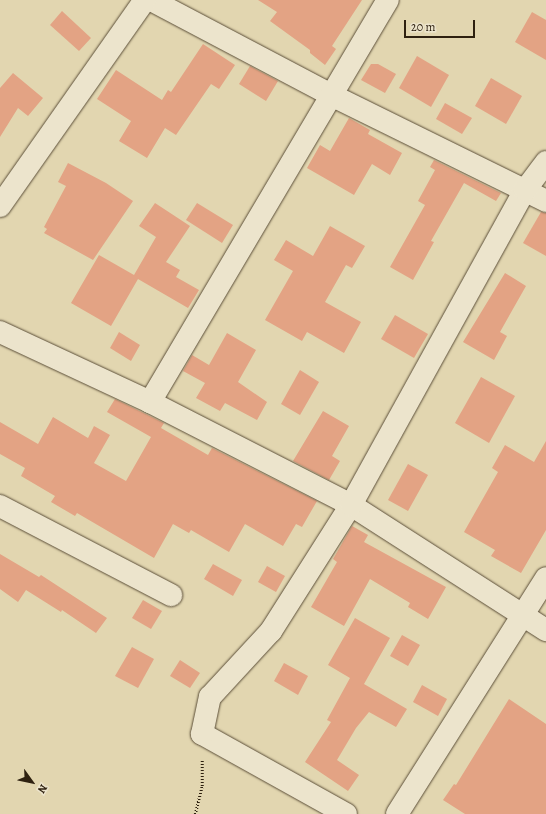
<!DOCTYPE html>
<html>
<head>
<meta charset="utf-8">
<style>
  body { margin:0 }
  #map { position:relative; width:546px; height:814px; overflow:hidden; background:#e2d6b0; font-family:Alegreya,serif }
  div>[style] { position:absolute }
  .building>* { inset:0; background:#e3a384 }
  .path>* { height:2.5px; margin-top:-1.25px; transform-origin:0; background:repeating-linear-gradient(90deg,#2e2110 0 1px,transparent 0 3px) }
  .roads { filter:drop-shadow(0 0 1px #5b4e38) drop-shadow(0 0 1px #5b4e38) }
  .minor>* { height:22px; margin:-11px; padding:0 11px; transform-origin:11px; border-radius:11px; background:#ece4cc }
  span { translate:-50% -50%; white-space:nowrap; text-align:center; line-height:1.15; -webkit-text-stroke:3px #ece4cc; paint-order:stroke }
  .north { position:absolute; left:12px; top:762px; width:40px; height:40px; -webkit-text-stroke:3px #ece4cc; paint-order:stroke; rotate:123deg; font-size:11px; font-weight:700; line-height:16px; text-align:center; color:#2e2110 }
  .north::after { content:''; display:block; margin:auto; width:14px; height:18px; background:#2e2110; clip-path:polygon(50% 0,100% 100%,50% 72%,0 100%) }
  .scale { position:absolute; left:404px; top:20px; width:71px; height:18px; box-sizing:border-box; border:2px solid #2e2110; border-top:0; padding-left:5px; font-size:12px; line-height:14px; white-space:nowrap; color:#2e2110; -webkit-text-stroke:3px #ece4cc; paint-order:stroke }
</style>
</head>
<body>
<div id="map">
  <div class="building">
    <i style="clip-path:polygon(258px 0,362px 0,332px 46px,336px 49px,325px 65px,310px 53px,310px 50px,270px 21px,277px 12px)"></i>
    <i style="clip-path:polygon(62px 11px,91px 38px,79px 51px,50px 25px)"></i>
    <i style="clip-path:polygon(532px 12px,546px 20px,546px 60px,515px 42px)"></i>
    <i style="clip-path:polygon(203px 44px,235px 65px,219px 89px,211px 84px,176px 135px,165px 128px,147px 158px,119px 141px,131px 121px,97px 99px,116px 70px,162px 100px,168px 90px,171px 92px)"></i>
    <i style="clip-path:polygon(417px 56px,449px 75px,431px 107px,399px 88px)"></i>
    <i style="clip-path:polygon(371px 64px,378px 64px,396px 74px,385px 93px,361px 80px)"></i>
    <i style="clip-path:polygon(250px 66px,278px 81px,266px 101px,239px 84px)"></i>
    <i style="clip-path:polygon(13px 73px,43px 98px,28px 116px,18px 108px,0 137px,0 88px)"></i>
    <i style="clip-path:polygon(491px 78px,522px 96px,506px 124px,475px 106px)"></i>
    <i style="clip-path:polygon(445px 103px,472px 118px,462px 134px,436px 119px)"></i>
    <i style="clip-path:polygon(349px 118px,370px 130px,368px 134px,402px 153px,390px 175px,372px 164px,354px 195px,307px 168px,320px 145px,330px 151px)"></i>
    <i style="clip-path:polygon(434px 160px,501px 193px,496px 201px,464px 183px,431px 241px,434px 242px,413px 280px,390px 267px,425px 205px,418px 201px,435px 170px,430px 167px)"></i>
    <i style="clip-path:polygon(68px 163px,106px 183px,133px 201px,93px 260px,44px 233px,47px 229px,44px 227px,66px 186px,58px 182px)"></i>
    <i style="clip-path:polygon(155px 203px,190px 226px,166px 262px,180px 270px,176px 277px,199px 290px,188px 308px,138px 279px,111px 326px,71px 303px,99px 255px,134px 275px,156px 237px,139px 226px)"></i>
    <i style="clip-path:polygon(197px 203px,233px 225px,222px 243px,186px 220px)"></i>
    <i style="clip-path:polygon(541px 212px,546px 213px,546px 256px,523px 243px)"></i>
    <i style="clip-path:polygon(330px 226px,365px 246px,352px 268px,346px 265px,325px 302px,361px 322px,344px 353px,307px 332px,302px 341px,265px 320px,293px 271px,274px 260px,286px 240px,313px 256px)"></i>
    <i style="clip-path:polygon(505px 273px,526px 286px,500px 332px,507px 336px,494px 360px,463px 342px)"></i>
    <i style="clip-path:polygon(395px 315px,428px 334px,414px 358px,381px 339px)"></i>
    <i style="clip-path:polygon(119px 332px,140px 345px,131px 361px,110px 348px)"></i>
    <i style="clip-path:polygon(227px 333px,256px 350px,238px 382px,267px 402px,257px 420px,225px 403px,220px 411px,196px 398px,205px 383px,183px 371px,192px 355px,209px 365px)"></i>
    <i style="clip-path:polygon(300px 370px,319px 382px,300px 415px,281px 404px)"></i>
    <i style="clip-path:polygon(481px 377px,515px 396px,489px 443px,455px 423px)"></i>
    <i style="clip-path:polygon(115px 399px,164px 423px,161px 428px,208px 455px,212px 448px,317px 501px,302px 527px,296px 524px,283px 546px,245px 524px,229px 552px,191px 530px,189px 533px,173px 524px,154px 558px,77px 513px,75px 516px,51px 502px,55px 496px,21px 476px,25px 468px,0 454px,0 422px,38px 444px,53px 417px,88px 438px,94px 426px,110px 435px,94px 463px,126px 481px,151px 437px,107px 412px)"></i>
    <i style="clip-path:polygon(323px 411px,349px 426px,332px 456px,340px 461px,329px 480px,293px 461px)"></i>
    <i style="clip-path:polygon(546px 441px,546px 530px,521px 573px,491px 556px,495px 550px,464px 532px,498px 472px,492px 468px,505px 445px,534px 462px)"></i>
    <i style="clip-path:polygon(408px 464px,428px 475px,408px 511px,388px 500px)"></i>
    <i style="clip-path:polygon(352px 526px,368px 535px,364px 542px,446px 587px,428px 619px,408px 607px,410px 603px,370px 579px,344px 626px,311px 607px,337px 562px,333px 559px)"></i>
    <i style="clip-path:polygon(0 554px,39px 577px,41px 575px,107px 618px,96px 633px,62px 610px,61px 612px,26px 590px,18px 602px,0 589px)"></i>
    <i style="clip-path:polygon(213px 564px,242px 580px,233px 596px,204px 579px)"></i>
    <i style="clip-path:polygon(267px 566px,285px 576px,276px 592px,258px 582px)"></i>
    <i style="clip-path:polygon(143px 600px,162px 611px,151px 629px,132px 618px)"></i>
    <i style="clip-path:polygon(355px 618px,390px 638px,364px 684px,407px 709px,396px 727px,369px 712px,356px 728px,337px 760px,359px 775px,348px 791px,305px 762px,331px 722px,327px 720px,350px 678px,328px 665px)"></i>
    <i style="clip-path:polygon(402px 635px,420px 645px,408px 666px,390px 656px)"></i>
    <i style="clip-path:polygon(132px 647px,154px 659px,138px 688px,115px 676px)"></i>
    <i style="clip-path:polygon(180px 660px,200px 673px,190px 688px,170px 676px)"></i>
    <i style="clip-path:polygon(284px 663px,308px 676px,298px 695px,274px 681px)"></i>
    <i style="clip-path:polygon(422px 685px,447px 699px,438px 716px,413px 702px)"></i>
    <i style="clip-path:polygon(509px 699px,546px 724px,546px 814px,465px 814px,443px 800px,454px 784px,456px 785px)"></i>
  </div>
  <div class="path">
    <i style="left:195px;top:814px;width:29px;rotate:-76deg"></i>
    <i style="left:202px;top:786px;width:26px;rotate:-90deg"></i>
  </div>
  <div class="roads">
    <div class="minor">
      <i style="left:151px;top:0;width:204px;rotate:27.8deg"></i>
      <i style="left:331px;top:95px;width:240px;rotate:26.2deg"></i>
      <i style="left:0;top:206px;width:252px;rotate:-54.9deg"></i>
      <i style="left:0;top:332px;width:166px;rotate:25deg"></i>
      <i style="left:150px;top:402px;width:226px;rotate:27.1deg"></i>
      <i style="left:351px;top:505px;width:232px;rotate:32.7deg"></i>
      <i style="left:150px;top:402px;width:467px;rotate:-59.4deg"></i>
      <i style="left:0;top:506px;width:193px;rotate:27.5deg"></i>
      <i style="left:346px;top:814px;width:165px;rotate:-150.9deg"></i>
      <i style="left:202px;top:734px;width:38px;rotate:-78deg"></i>
      <i style="left:210px;top:697px;width:90px;rotate:-47.3deg"></i>
      <i style="left:271px;top:631px;width:149px;rotate:-57.6deg"></i>
      <i style="left:351px;top:505px;width:360px;rotate:-61.1deg"></i>
      <i style="left:525px;top:190px;width:35px;rotate:-53deg"></i>
      <i style="left:397px;top:814px;width:279px;rotate:-57.7deg"></i>
    </div>
  </div>
  <div class="north">N</div>
  <div class="scale">20 m</div>
</div>
</body>
</html>
